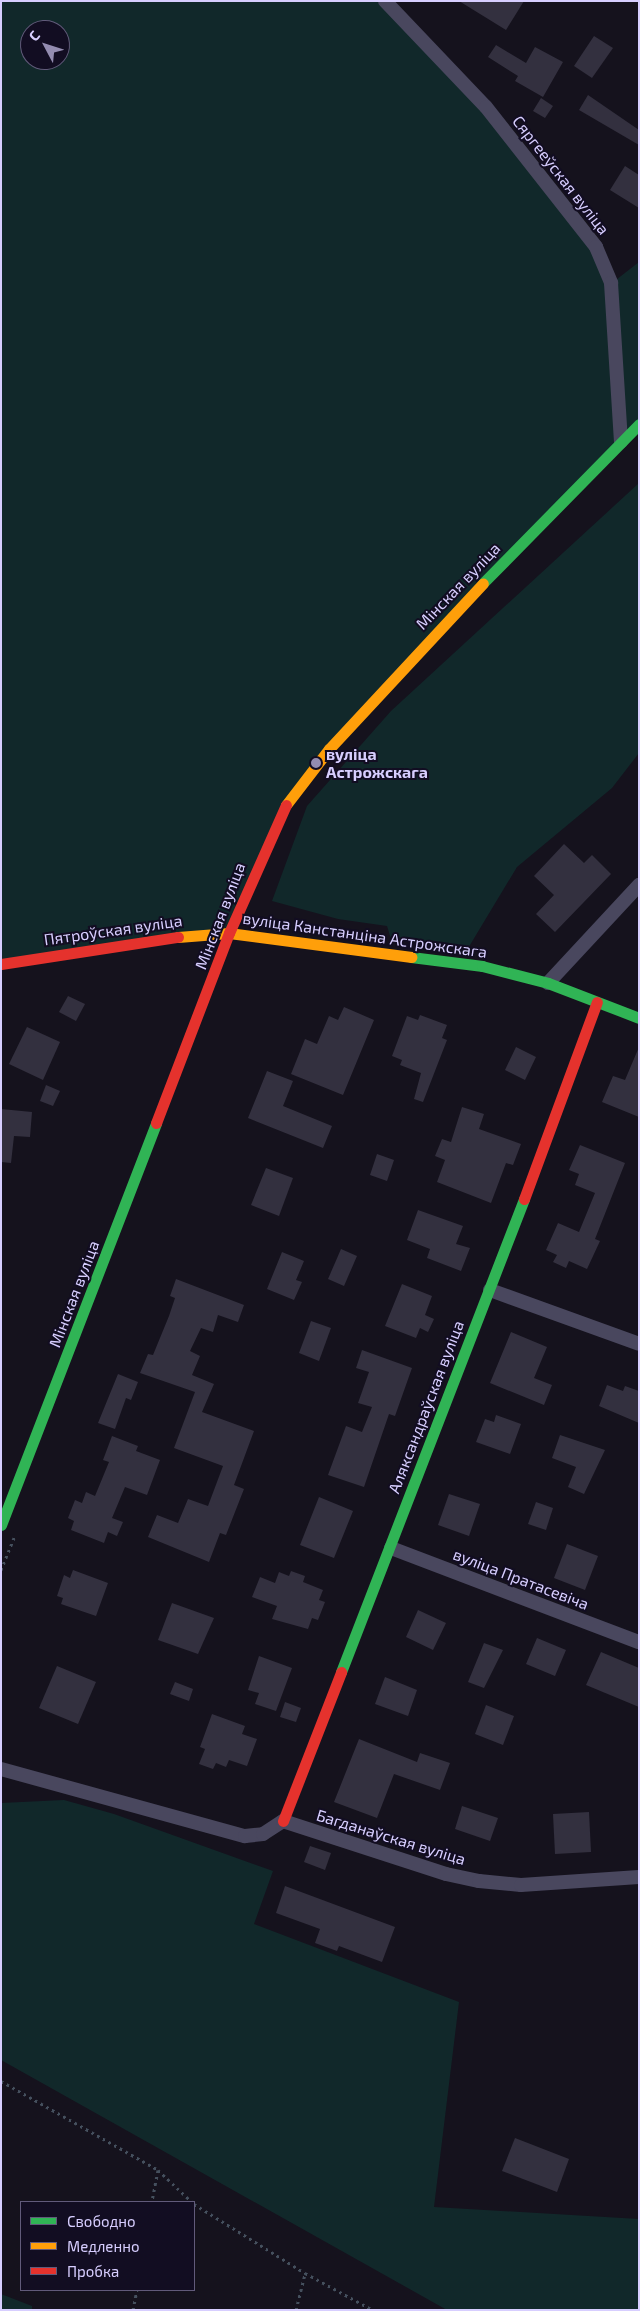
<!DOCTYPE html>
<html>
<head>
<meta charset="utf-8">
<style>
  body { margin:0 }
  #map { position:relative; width:640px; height:2311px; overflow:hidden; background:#15121d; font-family:"Exo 2",sans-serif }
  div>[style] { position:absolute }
  .green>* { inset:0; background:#11282a }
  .building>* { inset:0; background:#33303f }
  .path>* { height:3px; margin-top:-1.5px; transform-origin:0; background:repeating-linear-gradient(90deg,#45505e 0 2.5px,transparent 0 6.5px) }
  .street>* { height:14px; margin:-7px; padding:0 7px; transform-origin:7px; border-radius:7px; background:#49475e }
  .fast>* { height:11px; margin:-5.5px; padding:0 5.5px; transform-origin:5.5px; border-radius:5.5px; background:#30b455 }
  .slow>* { height:11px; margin:-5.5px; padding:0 5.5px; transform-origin:5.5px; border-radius:5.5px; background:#ff9f0a }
  .jam>* { height:11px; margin:-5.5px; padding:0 5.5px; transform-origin:5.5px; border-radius:5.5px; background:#e5322d }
  .dots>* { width:14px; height:14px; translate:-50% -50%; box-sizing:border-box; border:2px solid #120d22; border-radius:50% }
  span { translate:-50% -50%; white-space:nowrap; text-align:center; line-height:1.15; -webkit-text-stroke:4px #120d22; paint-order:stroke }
  .street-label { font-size:16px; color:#d7ceff }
  .poi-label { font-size:16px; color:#d7ceff; font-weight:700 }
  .left { translate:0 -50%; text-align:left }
  .frame { position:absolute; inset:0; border:2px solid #d7ceff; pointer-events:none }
  .legend { position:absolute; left:20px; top:2201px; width:175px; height:90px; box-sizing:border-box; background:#120d22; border:1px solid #615a7a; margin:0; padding:6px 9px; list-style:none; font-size:15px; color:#d7ceff }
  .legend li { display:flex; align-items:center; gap:10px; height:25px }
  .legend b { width:25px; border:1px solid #615a7a }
  .north { position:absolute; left:20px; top:20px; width:50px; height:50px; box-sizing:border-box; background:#120d22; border:1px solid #615a7a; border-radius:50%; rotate:310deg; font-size:14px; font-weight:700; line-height:20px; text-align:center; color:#d7ceff }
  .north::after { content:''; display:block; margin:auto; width:18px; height:22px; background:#938cb0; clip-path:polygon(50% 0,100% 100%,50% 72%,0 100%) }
</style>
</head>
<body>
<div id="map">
  <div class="green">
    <i style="clip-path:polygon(evenodd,1px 1px,385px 1px,570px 212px,612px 283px,639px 262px,639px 424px,303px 779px,229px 933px,1px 964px,1px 1px,30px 30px,60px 30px,60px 60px,30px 60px,30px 30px)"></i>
    <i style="clip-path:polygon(639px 483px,639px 753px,612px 788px,517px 867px,467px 950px,391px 939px,387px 926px,338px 919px,272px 901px,307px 806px,391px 711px)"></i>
    <i style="clip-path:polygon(64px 1800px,114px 1814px,273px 1871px,254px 1924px,459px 2002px,434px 2207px,639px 2219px,639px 2310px,447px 2310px,1px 2060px,1px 1803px)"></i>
    <i style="clip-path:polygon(1px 2294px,32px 2306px,32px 2310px,1px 2310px)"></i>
  </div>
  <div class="building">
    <i style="clip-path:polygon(459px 1px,524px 1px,506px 30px)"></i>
    <i style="clip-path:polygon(594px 36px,613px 48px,592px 78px,574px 66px)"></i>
    <i style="clip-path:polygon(496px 45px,526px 63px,535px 47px,563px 62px,543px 97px,515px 81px,518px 76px,488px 57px)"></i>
    <i style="clip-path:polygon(588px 95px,639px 130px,639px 145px,579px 110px)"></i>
    <i style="clip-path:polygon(541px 98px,553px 106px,545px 118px,533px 111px)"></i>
    <i style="clip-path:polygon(625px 166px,639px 175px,639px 208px,610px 190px)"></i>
    <i style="clip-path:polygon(564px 844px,584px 863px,592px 855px,611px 874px,555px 932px,536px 914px,554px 895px,534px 876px)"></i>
    <i style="clip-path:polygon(68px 996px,85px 1004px,76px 1021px,59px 1012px)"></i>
    <i style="clip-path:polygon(344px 1007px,374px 1020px,343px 1095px,291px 1074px,305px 1039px,317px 1044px,329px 1016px,338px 1020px)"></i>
    <i style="clip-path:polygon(420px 1015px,447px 1025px,442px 1038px,447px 1040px,423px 1102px,414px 1099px,421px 1073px,400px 1065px,402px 1060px,392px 1056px,407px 1016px,418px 1020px)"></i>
    <i style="clip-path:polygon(27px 1027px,60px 1042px,43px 1080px,9px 1064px)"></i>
    <i style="clip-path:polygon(516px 1047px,536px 1057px,525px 1080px,505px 1070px)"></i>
    <i style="clip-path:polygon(639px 1047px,639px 1117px,602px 1102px,613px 1076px,625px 1080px)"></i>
    <i style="clip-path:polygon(267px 1071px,293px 1081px,283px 1106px,332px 1126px,323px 1148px,248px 1118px)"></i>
    <i style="clip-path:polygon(46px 1085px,60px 1091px,53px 1106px,40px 1101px)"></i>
    <i style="clip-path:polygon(462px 1107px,484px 1114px,479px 1129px,521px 1144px,513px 1165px,506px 1163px,491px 1203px,437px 1182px,445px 1160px,435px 1156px,442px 1139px,451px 1142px)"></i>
    <i style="clip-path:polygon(1px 1109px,32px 1112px,30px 1137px,14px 1136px,11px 1163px,1px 1162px)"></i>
    <i style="clip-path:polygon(580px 1145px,625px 1163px,595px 1239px,600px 1241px,587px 1269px,569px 1261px,566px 1268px,553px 1262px,557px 1255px,546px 1250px,558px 1223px,579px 1232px,595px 1193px,575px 1185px,579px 1174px,569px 1170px)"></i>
    <i style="clip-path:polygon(377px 1154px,394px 1160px,387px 1181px,370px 1175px)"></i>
    <i style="clip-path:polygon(266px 1168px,293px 1178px,279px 1216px,251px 1205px)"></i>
    <i style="clip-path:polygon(418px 1210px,463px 1226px,456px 1244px,470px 1248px,461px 1271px,427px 1258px,430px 1249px,407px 1240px)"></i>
    <i style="clip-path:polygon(341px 1249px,357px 1256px,344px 1286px,328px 1279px)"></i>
    <i style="clip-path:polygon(282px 1252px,304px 1261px,296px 1280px,302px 1282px,294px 1300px,267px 1289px)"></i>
    <i style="clip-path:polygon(176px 1279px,244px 1305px,238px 1322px,218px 1315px,213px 1332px,201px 1328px,190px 1351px,200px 1356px,192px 1375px,214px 1384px,202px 1412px,254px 1431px,234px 1485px,244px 1489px,226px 1535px,220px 1533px,209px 1562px,148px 1537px,157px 1515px,178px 1523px,188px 1499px,208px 1506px,223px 1466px,174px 1448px,195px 1392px,140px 1373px,148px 1354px,153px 1355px,169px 1316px,175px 1298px,170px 1296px)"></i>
    <i style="clip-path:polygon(402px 1284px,432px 1296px,425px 1315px,434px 1319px,428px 1332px,420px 1328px,416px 1338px,385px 1326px)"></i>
    <i style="clip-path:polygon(311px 1321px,331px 1328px,319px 1361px,299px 1353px)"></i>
    <i style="clip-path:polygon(511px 1332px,547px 1347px,534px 1378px,552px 1385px,544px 1405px,490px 1383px)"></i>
    <i style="clip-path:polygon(362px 1350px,412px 1368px,395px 1416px,389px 1414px,364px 1487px,328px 1475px,346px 1426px,362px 1432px,372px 1407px,358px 1403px,369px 1372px,356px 1368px)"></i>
    <i style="clip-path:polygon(118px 1374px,138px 1382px,131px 1400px,126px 1398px,115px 1429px,98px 1423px)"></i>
    <i style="clip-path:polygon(607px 1385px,623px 1391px,625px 1386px,639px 1391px,639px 1423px,599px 1406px)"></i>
    <i style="clip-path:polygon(496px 1415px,521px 1424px,510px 1454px,476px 1442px,485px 1419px,494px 1422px)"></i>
    <i style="clip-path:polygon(560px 1435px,605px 1450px,584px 1494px,568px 1487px,576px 1467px,552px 1458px)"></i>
    <i style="clip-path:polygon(112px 1436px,138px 1446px,136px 1451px,160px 1460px,147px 1495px,125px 1487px,112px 1518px,123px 1522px,117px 1536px,108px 1532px,104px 1543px,71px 1530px,74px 1521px,68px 1518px,75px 1500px,82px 1503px,86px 1492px,95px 1496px,109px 1462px,103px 1460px)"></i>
    <i style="clip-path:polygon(449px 1494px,480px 1504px,469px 1536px,438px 1525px)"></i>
    <i style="clip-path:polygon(319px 1497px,353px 1511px,334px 1558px,300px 1545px)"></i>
    <i style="clip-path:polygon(536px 1502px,553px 1508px,546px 1530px,528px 1524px)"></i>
    <i style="clip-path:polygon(567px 1544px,598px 1556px,585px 1590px,554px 1578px)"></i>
    <i style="clip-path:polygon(73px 1570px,108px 1583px,96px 1616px,61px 1604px,63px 1598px,57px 1596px,64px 1575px,70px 1578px)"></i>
    <i style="clip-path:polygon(291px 1571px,305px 1576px,303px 1582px,323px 1590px,319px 1600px,325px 1602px,318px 1620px,312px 1618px,308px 1629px,272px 1619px,277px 1606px,252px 1597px,260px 1577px,275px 1583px,279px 1572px,289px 1576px)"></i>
    <i style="clip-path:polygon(172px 1603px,214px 1618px,198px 1654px,158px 1640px)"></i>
    <i style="clip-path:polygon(418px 1610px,446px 1623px,433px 1650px,406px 1637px)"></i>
    <i style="clip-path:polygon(537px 1638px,566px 1650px,555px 1676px,526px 1664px)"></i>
    <i style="clip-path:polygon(484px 1643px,503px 1650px,484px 1688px,468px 1682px)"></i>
    <i style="clip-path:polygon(601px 1652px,639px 1668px,639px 1707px,586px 1685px)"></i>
    <i style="clip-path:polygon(259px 1656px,292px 1668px,276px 1711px,255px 1704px,259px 1693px,248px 1690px)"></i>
    <i style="clip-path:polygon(57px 1666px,96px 1682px,78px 1724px,39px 1708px)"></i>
    <i style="clip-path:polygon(385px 1677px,417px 1690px,408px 1716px,375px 1704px)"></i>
    <i style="clip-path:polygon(175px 1682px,193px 1689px,189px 1701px,170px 1694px)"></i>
    <i style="clip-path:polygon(285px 1702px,301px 1708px,296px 1722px,280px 1717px)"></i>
    <i style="clip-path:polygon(486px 1705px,514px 1716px,503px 1745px,475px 1734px)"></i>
    <i style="clip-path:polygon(212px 1714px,245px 1726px,242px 1734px,257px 1739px,247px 1766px,229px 1760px,226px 1767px,216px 1763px,213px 1769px,199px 1764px,205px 1749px,200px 1747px)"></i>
    <i style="clip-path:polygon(359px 1739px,417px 1762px,420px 1753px,450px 1763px,440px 1790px,394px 1774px,377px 1818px,334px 1802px)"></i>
    <i style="clip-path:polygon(462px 1806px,498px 1818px,490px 1841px,455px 1829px)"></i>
    <i style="clip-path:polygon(589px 1812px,591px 1852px,555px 1854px,553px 1814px)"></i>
    <i style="clip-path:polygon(310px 1846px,331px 1853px,325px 1870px,304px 1862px)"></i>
    <i style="clip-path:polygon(285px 1886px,395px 1927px,382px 1962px,339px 1946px,337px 1951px,315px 1943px,320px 1929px,276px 1913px)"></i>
    <i style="clip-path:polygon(515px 2138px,569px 2159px,557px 2192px,502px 2171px)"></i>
  </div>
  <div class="path">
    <i style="left:1px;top:1570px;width:35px;rotate:-68deg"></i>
    <i style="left:1px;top:2081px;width:180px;rotate:29.5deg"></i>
    <i style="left:158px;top:2170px;width:33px;rotate:101deg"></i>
    <i style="left:158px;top:2170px;width:47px;rotate:43.3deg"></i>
    <i style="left:194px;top:2204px;width:131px;rotate:31.9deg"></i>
    <i style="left:305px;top:2273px;width:77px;rotate:28.6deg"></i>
    <i style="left:133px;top:2310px;width:20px;rotate:-79deg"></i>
    <i style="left:296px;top:2310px;width:38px;rotate:-76deg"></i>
  </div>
  <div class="street">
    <i style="left:385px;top:1px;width:146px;rotate:46.4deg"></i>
    <i style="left:486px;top:107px;width:178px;rotate:51.8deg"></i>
    <i style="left:596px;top:247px;width:39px;rotate:67deg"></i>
    <i style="left:611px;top:283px;width:159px;rotate:86.4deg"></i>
    <i style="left:548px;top:983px;width:134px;rotate:-47.1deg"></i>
    <i style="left:490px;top:1290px;width:158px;rotate:19.9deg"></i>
    <i style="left:391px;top:1548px;width:265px;rotate:20.8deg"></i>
    <i style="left:1px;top:1769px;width:253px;rotate:15.4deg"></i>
    <i style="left:245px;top:1836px;width:18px;rotate:-6deg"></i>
    <i style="left:263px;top:1834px;width:24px;rotate:-33deg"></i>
    <i style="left:283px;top:1821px;width:171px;rotate:18deg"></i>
    <i style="left:446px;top:1874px;width:34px;rotate:12deg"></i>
    <i style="left:479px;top:1881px;width:42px;rotate:5.4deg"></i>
    <i style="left:521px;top:1885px;width:118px;rotate:-3.9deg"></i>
  </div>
  <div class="fast">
    <i style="left:483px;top:583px;width:223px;rotate:-45.5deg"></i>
    <i style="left:411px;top:957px;width:72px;rotate:7.2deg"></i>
    <i style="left:482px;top:966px;width:68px;rotate:14.4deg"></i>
    <i style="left:548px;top:983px;width:97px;rotate:21deg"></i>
    <i style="left:1px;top:1525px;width:431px;rotate:-68.9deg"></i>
    <i style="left:341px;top:1672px;width:507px;rotate:-68.85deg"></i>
  </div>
  <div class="slow">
    <i style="left:286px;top:805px;width:71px;rotate:-52.5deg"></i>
    <i style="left:329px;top:749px;width:226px;rotate:-47.1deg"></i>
    <i style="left:178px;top:937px;width:51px;rotate:-4.5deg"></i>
    <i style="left:229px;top:933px;width:184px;rotate:7.5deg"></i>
  </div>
  <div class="jam">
    <i style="left:1px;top:964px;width:179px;rotate:-8.7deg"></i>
    <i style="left:156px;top:1123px;width:204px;rotate:-69deg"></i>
    <i style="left:229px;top:933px;width:140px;rotate:-66deg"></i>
    <i style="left:524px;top:1199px;width:210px;rotate:-69.7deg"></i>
    <i style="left:283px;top:1821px;width:160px;rotate:-68.7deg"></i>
  </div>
  <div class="dots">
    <i style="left:316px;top:763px;background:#938cb0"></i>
  </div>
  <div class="street-label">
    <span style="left:561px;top:175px;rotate:52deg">Сяргееўская вуліца</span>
    <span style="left:458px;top:586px;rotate:-46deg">Мінская вуліца</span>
    <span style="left:220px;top:916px;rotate:-69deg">Мінская вуліца</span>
    <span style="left:113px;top:930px;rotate:-8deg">Пятроўская вуліца</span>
    <span style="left:365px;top:935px;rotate:8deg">вуліца Канстанціна Астрожскага</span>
    <span style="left:74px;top:1294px;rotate:-69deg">Мінская вуліца</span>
    <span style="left:426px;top:1407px;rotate:-69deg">Аляксандраўская вуліца</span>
    <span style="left:521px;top:1579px;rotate:21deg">вуліца Пратасевіча</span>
    <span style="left:391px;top:1837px;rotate:17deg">Багданаўская вуліца</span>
  </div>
  <div class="poi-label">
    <span class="left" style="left:326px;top:763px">вуліца<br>Астрожскага</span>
  </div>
  <div class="frame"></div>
  <ul class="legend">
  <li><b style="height:6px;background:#30b455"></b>Свободно</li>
  <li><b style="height:6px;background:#ff9f0a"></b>Медленно</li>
  <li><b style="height:6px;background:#e5322d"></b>Пробка</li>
  </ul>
  <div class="north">С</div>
</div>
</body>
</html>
